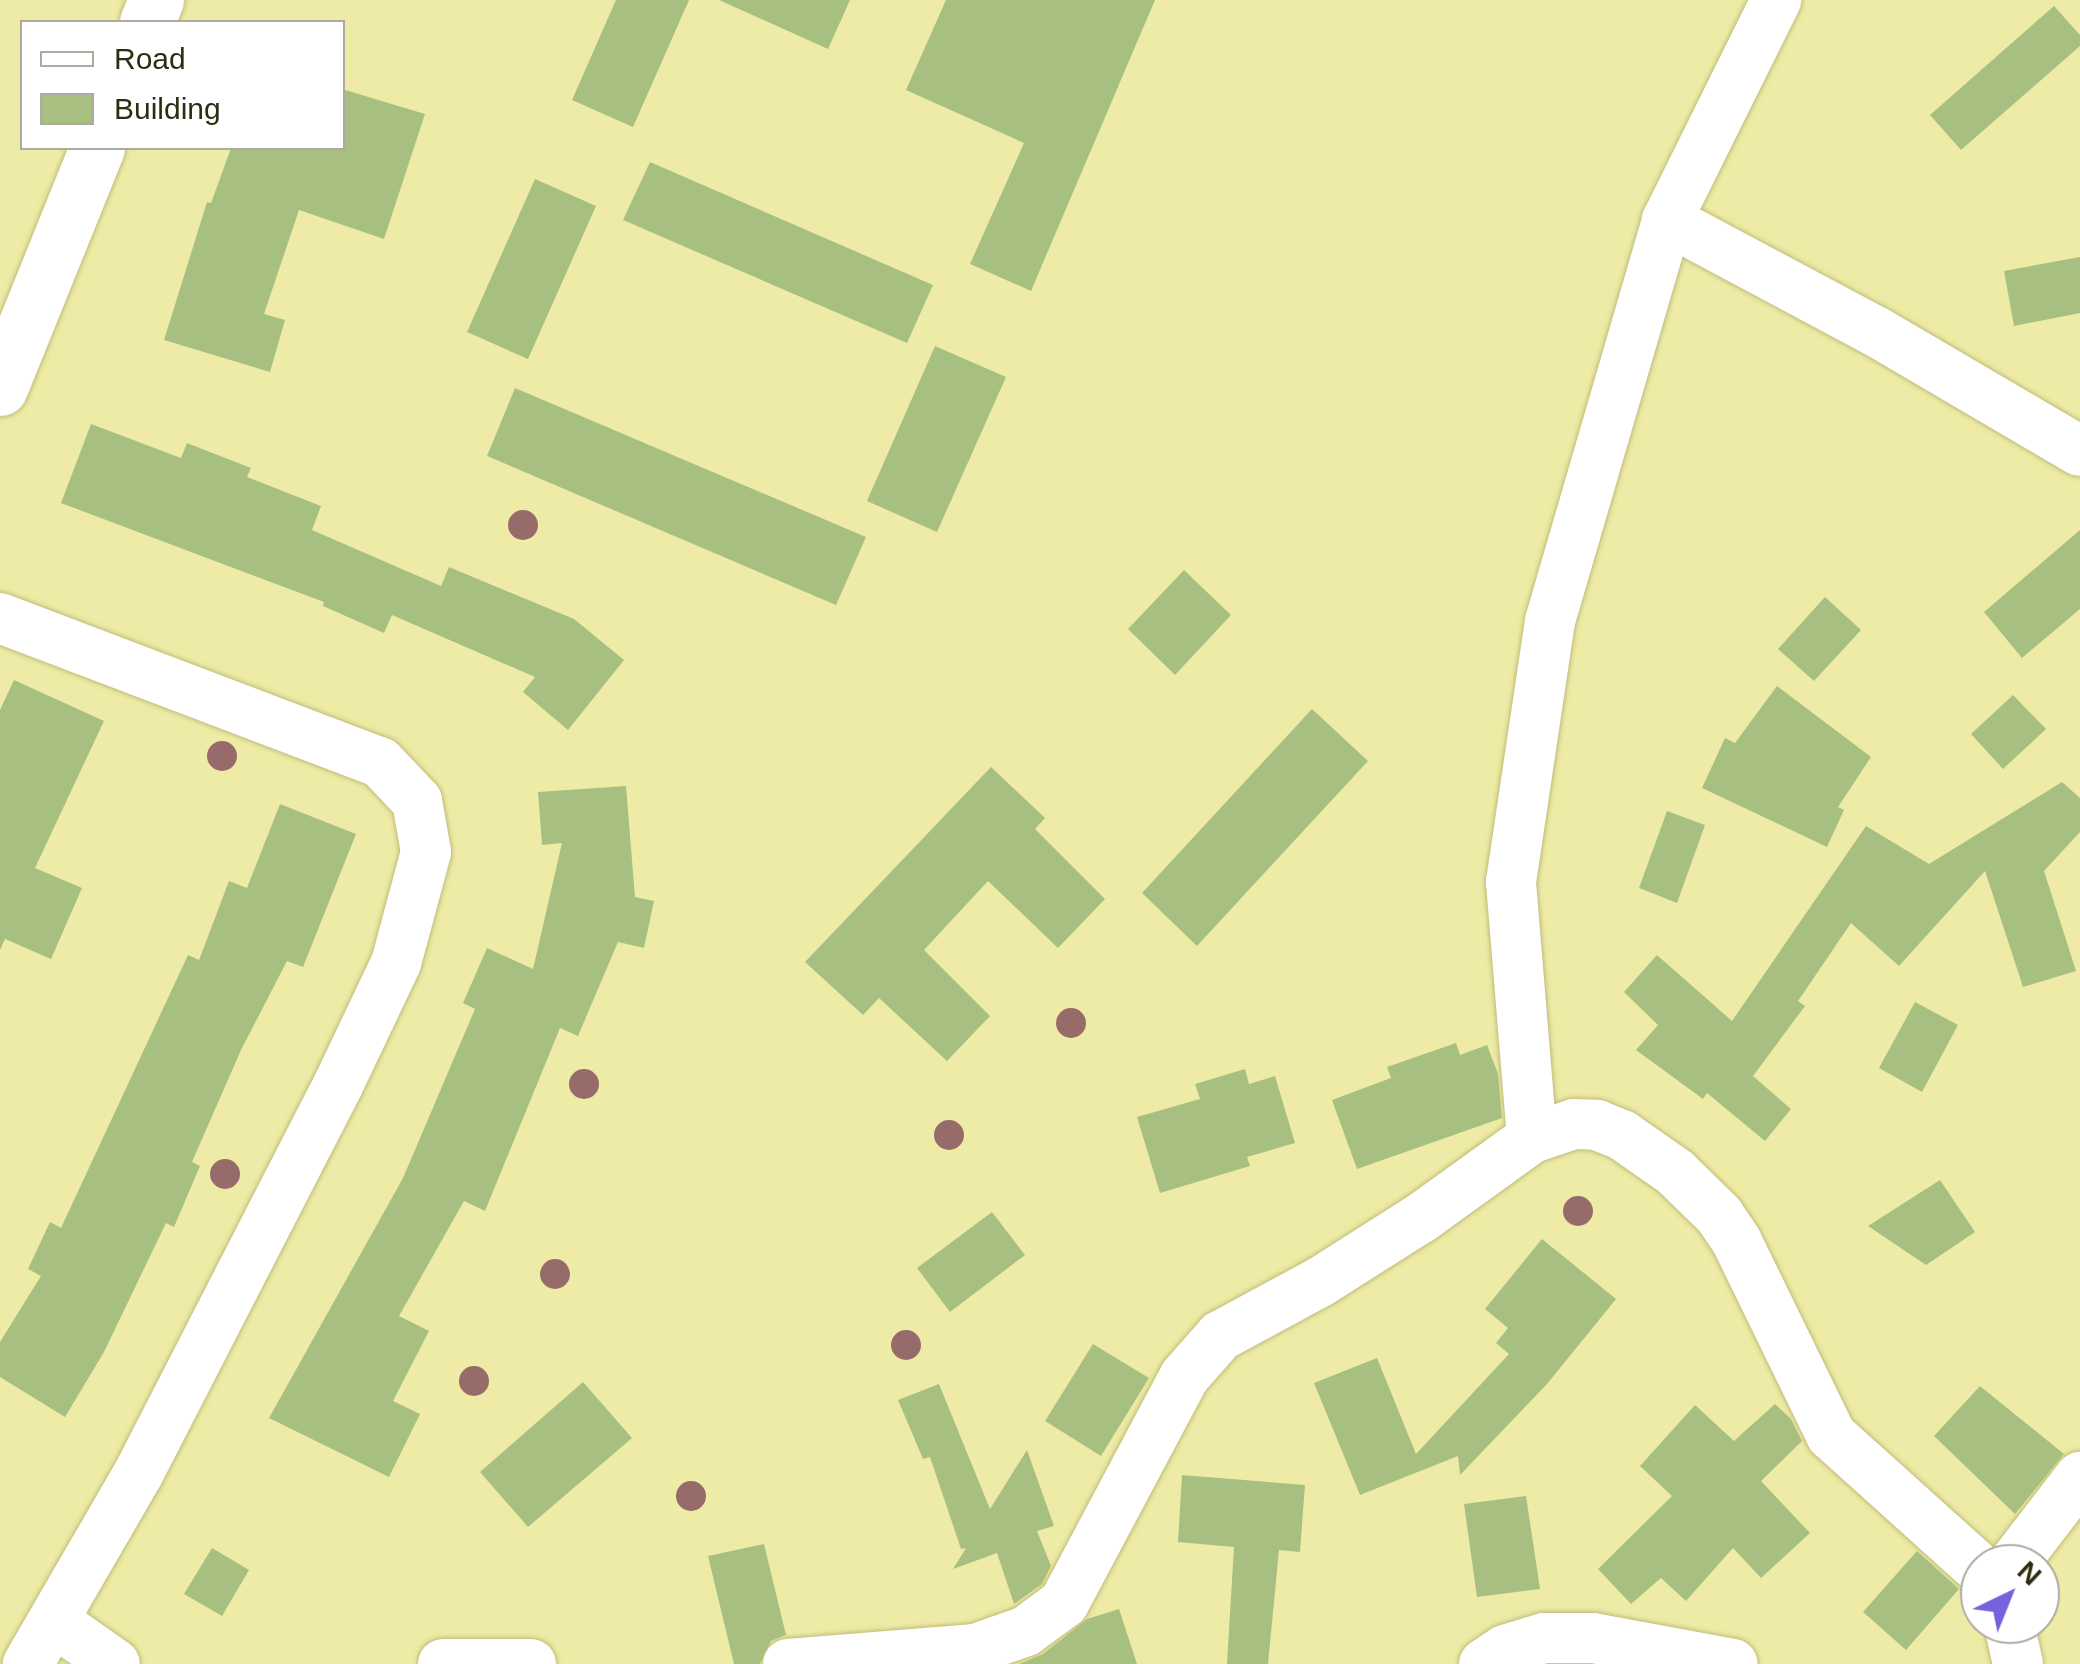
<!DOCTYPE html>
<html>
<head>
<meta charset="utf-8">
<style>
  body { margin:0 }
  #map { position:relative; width:2080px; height:1664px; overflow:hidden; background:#eeeba6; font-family:Arial,sans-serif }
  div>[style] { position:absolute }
  .building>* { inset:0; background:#a7c081 }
  .roads { filter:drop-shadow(0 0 2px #c0bc79) drop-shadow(0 0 2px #c0bc79) }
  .street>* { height:50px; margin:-25px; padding:0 25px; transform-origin:25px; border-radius:25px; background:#fff }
  .secondary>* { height:55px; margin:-27.5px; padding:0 27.5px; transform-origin:27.5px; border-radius:27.5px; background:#fff }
  .trees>* { width:30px; height:30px; margin:-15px; border-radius:50%; background:#976b69 }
  span { translate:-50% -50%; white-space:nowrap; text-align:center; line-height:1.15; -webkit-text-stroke:8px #fff; paint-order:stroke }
  .legend { position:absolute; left:20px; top:20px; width:325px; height:130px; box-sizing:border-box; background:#fff; border:2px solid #acaba0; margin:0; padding:12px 18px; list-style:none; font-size:30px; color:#2f2d11 }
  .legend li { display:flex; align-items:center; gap:20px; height:50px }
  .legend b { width:50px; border:2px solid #acaba0 }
  .north { position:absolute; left:1960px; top:1544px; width:100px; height:100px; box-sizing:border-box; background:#fff; border:2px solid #acaba0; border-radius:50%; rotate:43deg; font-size:28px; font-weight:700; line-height:40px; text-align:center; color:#2f2d11 }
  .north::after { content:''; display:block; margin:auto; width:35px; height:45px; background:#7463dd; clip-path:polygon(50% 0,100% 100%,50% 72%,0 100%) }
</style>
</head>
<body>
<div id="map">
  <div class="building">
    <i style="clip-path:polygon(616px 0,689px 0,633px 127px,572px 100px)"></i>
    <i style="clip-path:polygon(719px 0,850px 0,828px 49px)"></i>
    <i style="clip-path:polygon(946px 0,1155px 0,1031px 291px,970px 264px,1024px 143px,906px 90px)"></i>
    <i style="clip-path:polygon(2054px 6px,2080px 35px,2080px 46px,1961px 150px,1930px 115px)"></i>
    <i style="clip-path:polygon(342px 89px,425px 114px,384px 239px,299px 210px,264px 314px,285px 320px,270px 372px,164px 340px,207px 202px,211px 203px,231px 148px,342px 148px)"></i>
    <i style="clip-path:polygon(650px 162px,933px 285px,907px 343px,623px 220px)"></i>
    <i style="clip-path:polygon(535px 179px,596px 206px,528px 359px,467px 332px)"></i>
    <i style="clip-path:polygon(2080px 257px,2080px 313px,2014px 326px,2004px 271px)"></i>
    <i style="clip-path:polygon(935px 346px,1006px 377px,937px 532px,867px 501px)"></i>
    <i style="clip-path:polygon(515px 388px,866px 537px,836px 605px,487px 456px)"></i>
    <i style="clip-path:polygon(91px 424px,181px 458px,187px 443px,251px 468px,247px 477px,321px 506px,312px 530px,441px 586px,449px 567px,574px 619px,624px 660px,568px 730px,523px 692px,535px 677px,392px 615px,384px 633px,323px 606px,324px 602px,61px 503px)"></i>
    <i style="clip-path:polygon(2080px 530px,2080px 609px,2022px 658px,1984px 612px)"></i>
    <i style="clip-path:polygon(1184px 570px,1231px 615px,1175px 675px,1128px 629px)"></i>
    <i style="clip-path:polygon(1825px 597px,1861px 630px,1814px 681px,1778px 649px)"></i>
    <i style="clip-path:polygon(14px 680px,104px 721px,35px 868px,82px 888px,51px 959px,5px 939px,0 950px,0 710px)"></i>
    <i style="clip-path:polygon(1777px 686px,1871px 757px,1838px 807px,1844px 810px,1827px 847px,1702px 788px,1725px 738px,1735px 743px)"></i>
    <i style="clip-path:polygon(2013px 695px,2046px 729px,2003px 769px,1971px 734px)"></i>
    <i style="clip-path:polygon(1312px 709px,1368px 761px,1197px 946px,1142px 893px)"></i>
    <i style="clip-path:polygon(991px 767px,1045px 818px,1035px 829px,1105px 899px,1058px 948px,988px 881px,924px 950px,990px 1016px,947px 1061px,879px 998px,863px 1015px,805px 962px)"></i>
    <i style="clip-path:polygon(2062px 782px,2080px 798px,2080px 832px,2044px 871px,2076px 971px,2023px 987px,1985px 871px,1899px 966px,1851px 923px,1798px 1001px,1805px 1006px,1753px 1076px,1791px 1109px,1765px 1141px,1707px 1093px,1703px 1099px,1636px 1050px,1658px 1025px,1624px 992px,1657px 955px,1732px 1021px,1866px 826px,1929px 864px)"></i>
    <i style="clip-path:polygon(626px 786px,635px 897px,654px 901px,644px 948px,618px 942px,578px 1036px,560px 1028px,485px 1211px,464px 1201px,399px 1316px,429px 1331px,393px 1401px,420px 1414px,389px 1477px,269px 1418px,403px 1178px,475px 1009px,463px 1003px,487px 948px,533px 969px,562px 843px,542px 845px,538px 792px)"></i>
    <i style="clip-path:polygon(280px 804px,356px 834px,303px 967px,287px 961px,241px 1050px,192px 1162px,200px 1166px,174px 1227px,166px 1223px,104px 1352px,65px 1417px,0 1377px,0 1342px,41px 1276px,28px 1269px,50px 1222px,61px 1228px,188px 955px,199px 960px,229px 881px,247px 888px)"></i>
    <i style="clip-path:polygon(1667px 811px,1705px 825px,1677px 903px,1639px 888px)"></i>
    <i style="clip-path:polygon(1915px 1002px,1958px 1025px,1922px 1092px,1879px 1068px)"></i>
    <i style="clip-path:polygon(1456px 1043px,1460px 1055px,1487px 1045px,1498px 1074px,1502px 1118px,1357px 1169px,1332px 1100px,1391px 1078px,1387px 1067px)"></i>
    <i style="clip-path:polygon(1245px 1069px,1249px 1084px,1275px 1076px,1295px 1143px,1247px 1157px,1250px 1166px,1160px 1193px,1137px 1117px,1200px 1099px,1195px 1084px)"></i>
    <i style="clip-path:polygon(1940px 1180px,1975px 1232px,1926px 1265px,1868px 1226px)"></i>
    <i style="clip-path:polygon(992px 1212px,1025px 1255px,950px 1312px,917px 1268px)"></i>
    <i style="clip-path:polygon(1542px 1239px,1616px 1299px,1547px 1384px,1460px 1475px,1458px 1456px,1360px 1495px,1314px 1383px,1377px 1358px,1416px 1454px,1509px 1354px,1496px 1343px,1508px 1328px,1485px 1309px)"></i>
    <i style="clip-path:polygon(1093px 1344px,1149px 1378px,1101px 1456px,1045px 1421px)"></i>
    <i style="clip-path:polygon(583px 1382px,632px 1438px,528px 1527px,480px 1472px)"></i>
    <i style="clip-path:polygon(939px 1384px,990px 1509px,1027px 1450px,1054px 1526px,1037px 1531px,1051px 1566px,1042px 1584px,1014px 1604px,997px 1553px,953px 1569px,966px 1548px,961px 1549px,930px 1457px,923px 1459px,898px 1400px)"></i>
    <i style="clip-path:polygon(1980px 1386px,2064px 1454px,2015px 1514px,1934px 1436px)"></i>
    <i style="clip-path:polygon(1775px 1404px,1791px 1419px,1802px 1441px,1761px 1481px,1810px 1533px,1761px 1578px,1733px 1548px,1686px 1601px,1661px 1578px,1631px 1604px,1598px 1569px,1672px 1496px,1640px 1466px,1695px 1405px,1734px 1441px)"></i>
    <i style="clip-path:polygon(1182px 1475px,1305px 1485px,1300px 1552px,1279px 1550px,1268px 1664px,1227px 1664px,1234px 1547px,1178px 1542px)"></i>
    <i style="clip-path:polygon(1526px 1496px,1540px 1589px,1477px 1597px,1464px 1504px)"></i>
    <i style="clip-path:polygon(764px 1544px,786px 1635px,771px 1641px,760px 1664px,734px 1664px,708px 1556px)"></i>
    <i style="clip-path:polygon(212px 1548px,249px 1570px,222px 1616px,184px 1594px)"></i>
    <i style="clip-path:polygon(1917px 1551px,1959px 1589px,1906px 1650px,1863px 1612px)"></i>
    <i style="clip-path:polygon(1119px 1609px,1137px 1664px,1019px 1664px,1043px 1654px,1087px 1619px)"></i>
  </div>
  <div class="roads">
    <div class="street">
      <i style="left:1667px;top:220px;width:238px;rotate:28.1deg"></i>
      <i style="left:1877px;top:332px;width:235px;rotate:30.4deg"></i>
      <i style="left:0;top:618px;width:406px;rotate:20.8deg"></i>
      <i style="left:380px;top:762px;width:54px;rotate:46.5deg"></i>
      <i style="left:417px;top:801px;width:52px;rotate:80deg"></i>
      <i style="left:426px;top:852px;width:115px;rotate:105.1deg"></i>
      <i style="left:396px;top:963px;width:137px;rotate:115.4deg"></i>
      <i style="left:337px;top:1087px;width:435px;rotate:117.2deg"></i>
      <i style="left:138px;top:1474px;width:220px;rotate:120.1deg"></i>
      <i style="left:1532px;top:1138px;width:44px;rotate:-18.4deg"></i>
      <i style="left:1574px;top:1124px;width:23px;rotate:2deg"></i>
      <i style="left:1597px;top:1125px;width:27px;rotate:22deg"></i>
      <i style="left:1622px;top:1135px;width:65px;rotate:34.9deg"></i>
      <i style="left:1675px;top:1172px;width:62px;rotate:44.3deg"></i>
      <i style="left:1719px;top:1215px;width:32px;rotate:56deg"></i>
      <i style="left:1737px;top:1242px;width:215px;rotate:64deg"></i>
      <i style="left:1831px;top:1435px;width:200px;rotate:42deg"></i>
      <i style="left:2013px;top:1564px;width:110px;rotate:-52.4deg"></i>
      <i style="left:55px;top:1622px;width:73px;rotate:35deg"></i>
      <i style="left:2009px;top:1624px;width:41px;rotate:77.3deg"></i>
      <i style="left:443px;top:1664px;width:88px"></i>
      <i style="left:788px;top:1664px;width:188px;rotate:-4.6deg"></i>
      <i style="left:975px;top:1649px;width:54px;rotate:-19.4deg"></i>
      <i style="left:1026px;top:1631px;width:47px;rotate:-36.4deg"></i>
      <i style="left:1064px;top:1603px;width:256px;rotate:-62deg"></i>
      <i style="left:1184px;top:1377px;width:55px;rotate:-48.7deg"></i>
      <i style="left:1220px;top:1336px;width:114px;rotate:-28.4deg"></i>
      <i style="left:1320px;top:1282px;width:120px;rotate:-32.4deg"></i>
      <i style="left:1421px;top:1218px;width:137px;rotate:-35.8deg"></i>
      <i style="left:1532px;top:1138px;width:257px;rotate:-94.7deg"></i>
      <i style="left:1511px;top:882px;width:264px;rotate:-81.5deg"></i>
      <i style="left:1550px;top:621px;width:418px;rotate:-73.7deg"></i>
      <i style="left:1667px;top:220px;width:246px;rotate:-63.6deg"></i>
      <i style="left:1484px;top:1664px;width:25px;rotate:-34deg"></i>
      <i style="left:1505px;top:1650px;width:41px;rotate:-17.1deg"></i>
      <i style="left:1544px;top:1638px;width:49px"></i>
      <i style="left:1593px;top:1638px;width:142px;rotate:10.5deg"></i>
    </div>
    <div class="secondary">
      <i style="left:147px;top:22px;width:24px;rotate:-68deg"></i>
      <i style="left:0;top:388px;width:259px;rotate:-68deg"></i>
    </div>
  </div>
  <div class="trees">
    <i style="left:523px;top:525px"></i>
    <i style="left:222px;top:756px"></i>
    <i style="left:1071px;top:1023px"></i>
    <i style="left:584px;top:1084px"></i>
    <i style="left:949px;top:1135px"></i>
    <i style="left:225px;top:1174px"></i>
    <i style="left:1578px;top:1211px"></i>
    <i style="left:555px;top:1274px"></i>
    <i style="left:906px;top:1345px"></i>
    <i style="left:474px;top:1381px"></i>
    <i style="left:691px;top:1496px"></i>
  </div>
  <ul class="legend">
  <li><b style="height:12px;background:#fff"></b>Road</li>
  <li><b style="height:28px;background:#a7c081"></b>Building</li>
  </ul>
  <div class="north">N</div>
</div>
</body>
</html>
